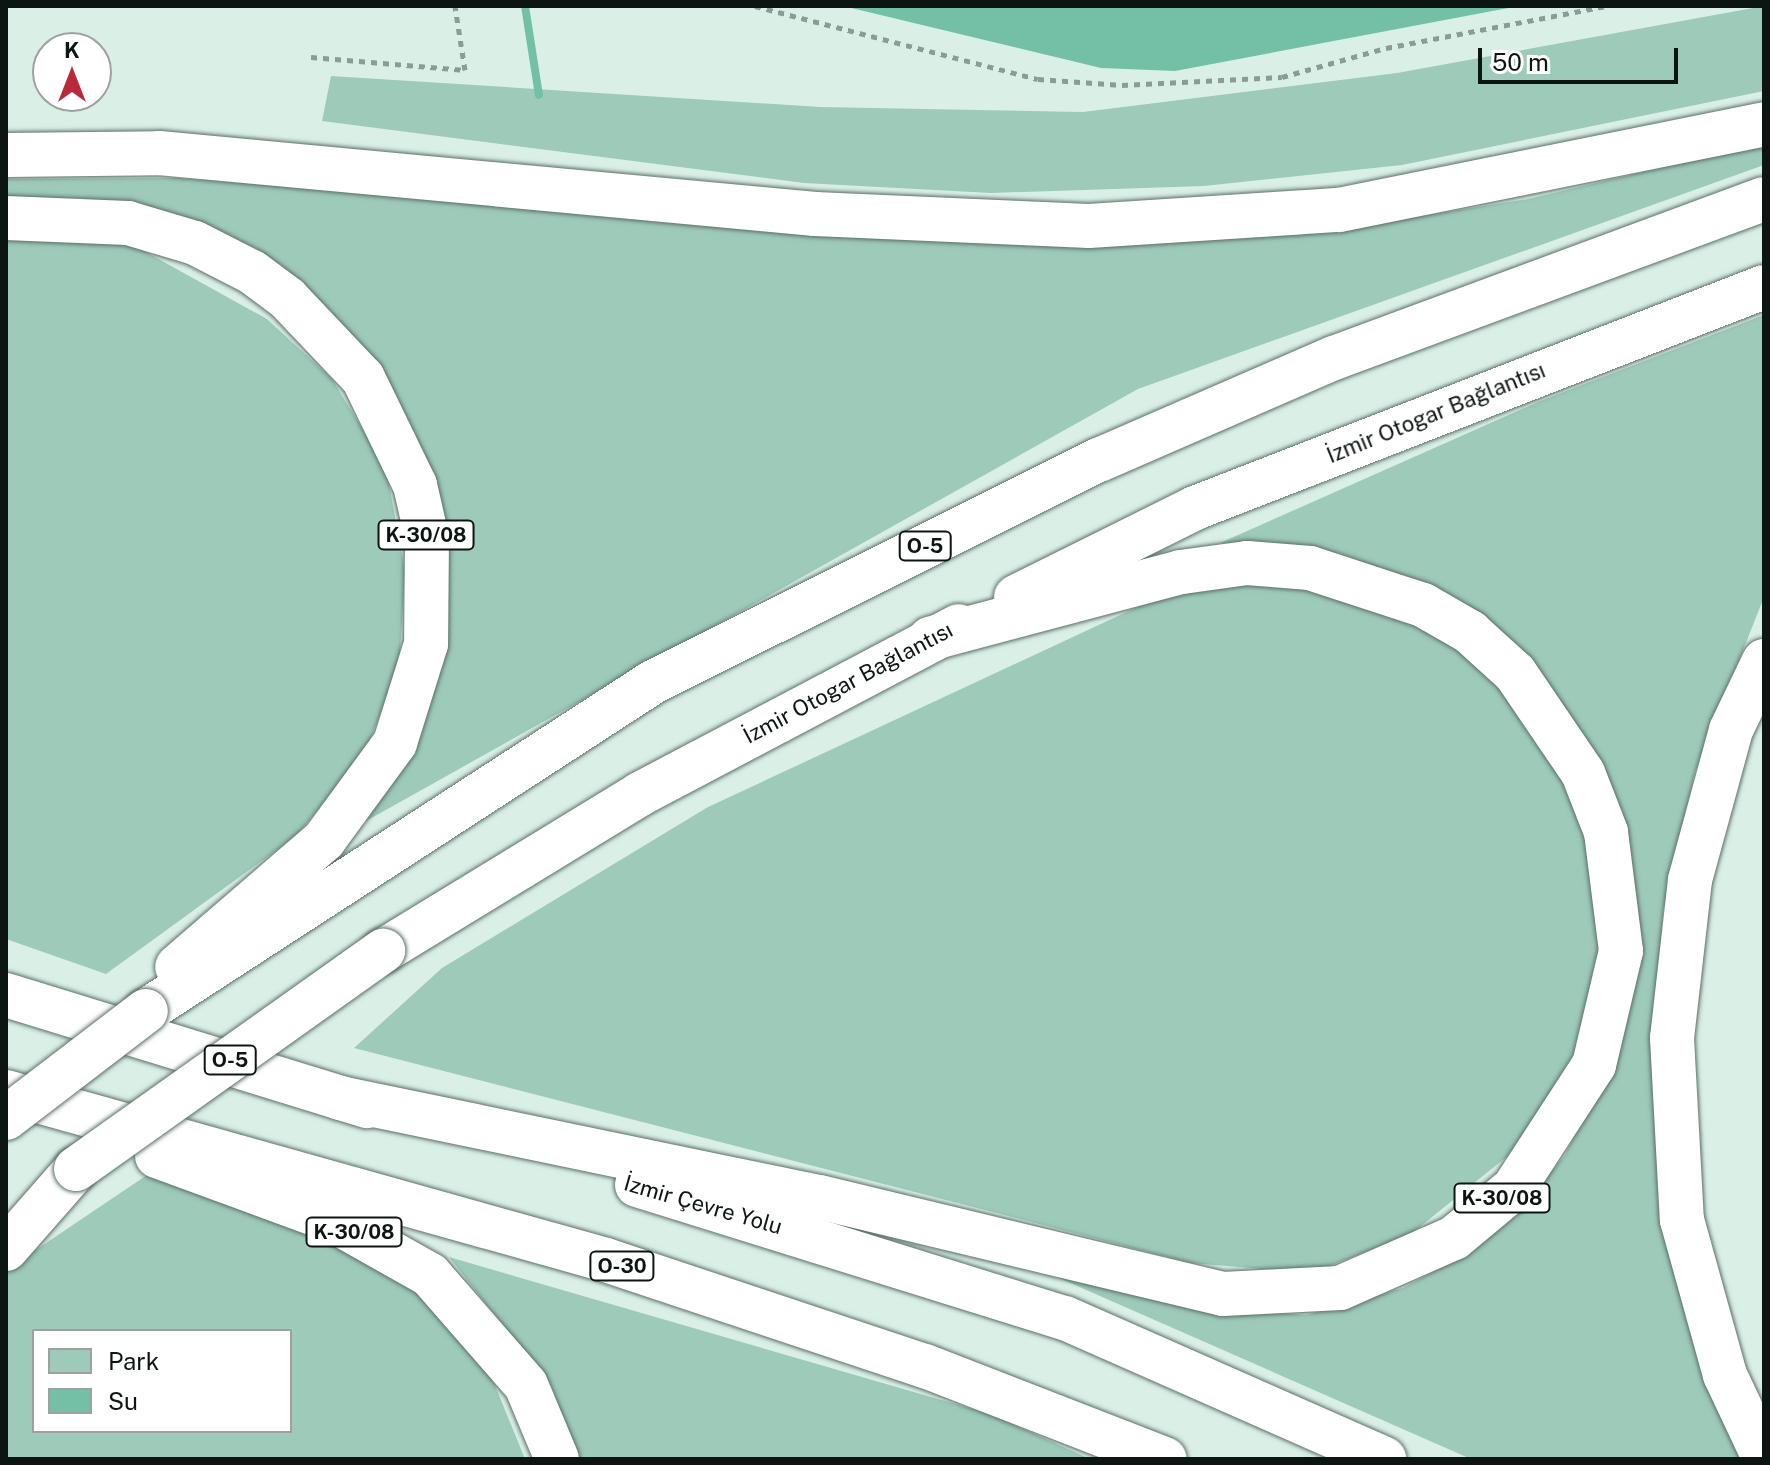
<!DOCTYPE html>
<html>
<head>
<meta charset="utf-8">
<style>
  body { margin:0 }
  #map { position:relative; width:1770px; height:1465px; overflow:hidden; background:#daf0e7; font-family:"Public Sans",sans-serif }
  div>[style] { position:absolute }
  .green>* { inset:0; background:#9ecaba }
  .water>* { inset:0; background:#74c0a6 }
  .stream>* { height:8px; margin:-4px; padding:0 4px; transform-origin:4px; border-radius:4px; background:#74c0a6 }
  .path>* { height:5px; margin-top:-2.5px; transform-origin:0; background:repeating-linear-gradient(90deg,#8b9b95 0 6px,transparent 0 12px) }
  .roads { filter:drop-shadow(0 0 2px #5b6f68) drop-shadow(0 0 2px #5b6f68) }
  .highway>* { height:44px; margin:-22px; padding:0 22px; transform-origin:22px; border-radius:22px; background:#fff }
  .bridges { filter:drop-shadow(0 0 2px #5b6f68) drop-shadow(0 0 2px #5b6f68) }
  .highway-bridge>* { height:44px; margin:-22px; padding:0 22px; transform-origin:22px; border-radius:22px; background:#fff }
  span { translate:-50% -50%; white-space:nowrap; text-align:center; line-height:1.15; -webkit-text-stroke:8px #fff; paint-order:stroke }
  .shield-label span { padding:2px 6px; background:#fff; border:2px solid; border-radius:6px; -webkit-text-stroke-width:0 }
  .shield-label { font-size:20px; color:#0d1512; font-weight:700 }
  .street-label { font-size:22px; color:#0d1512 }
  .frame { position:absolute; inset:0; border:8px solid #0d1512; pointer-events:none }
  .legend { position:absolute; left:32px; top:1329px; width:260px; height:104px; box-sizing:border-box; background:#fff; border:2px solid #9ea1a0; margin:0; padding:10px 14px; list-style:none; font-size:24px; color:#0d1512 }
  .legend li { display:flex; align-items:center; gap:16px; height:40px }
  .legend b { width:40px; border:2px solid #9ea1a0 }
  .north { position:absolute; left:32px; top:32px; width:80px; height:80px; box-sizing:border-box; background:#fff; border:2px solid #9ea1a0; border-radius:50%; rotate:0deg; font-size:22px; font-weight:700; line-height:32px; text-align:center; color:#0d1512 }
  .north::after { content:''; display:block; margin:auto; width:28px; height:36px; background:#ba293a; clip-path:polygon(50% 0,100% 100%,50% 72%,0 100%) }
  .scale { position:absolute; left:1478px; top:48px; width:200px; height:36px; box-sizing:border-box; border:4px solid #0d1512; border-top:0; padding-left:10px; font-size:24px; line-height:28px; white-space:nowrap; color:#0d1512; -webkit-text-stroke:6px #fff; paint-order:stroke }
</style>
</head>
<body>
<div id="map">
  <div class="green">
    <i style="clip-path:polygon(1764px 6px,1764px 91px,1402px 165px,1204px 186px,991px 193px,804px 183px,322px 121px,331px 76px,820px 107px,1083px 112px,1397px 73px)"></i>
    <i style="clip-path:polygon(1764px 144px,1764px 165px,1138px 389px,359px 825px,434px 663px,378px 381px,138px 206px,77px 198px,6px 202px,6px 179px,177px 178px,1024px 241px,1310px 234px,1528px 199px)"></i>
    <i style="clip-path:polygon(44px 235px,135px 246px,267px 319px,332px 379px,386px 468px,405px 571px,399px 668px,364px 754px,296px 836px,106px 974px,6px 939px,6px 239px)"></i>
    <i style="clip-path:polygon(1764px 315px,1764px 597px,1695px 772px,1663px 911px,1655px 1080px,1745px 1459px,1471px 1459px,1043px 1271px,1201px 1307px,1306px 1315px,1403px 1288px,1459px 1258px,1517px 1213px,1565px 1155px,1593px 1097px,1615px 794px,1435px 587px,1340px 554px,1220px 543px,1538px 402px)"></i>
    <i style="clip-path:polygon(1261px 578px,1333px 589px,1428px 625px,1491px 673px,1563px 763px,1591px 842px,1602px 947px,1577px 1048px,1520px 1146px,1411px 1234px,1311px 1273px,1191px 1263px,354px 1048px,442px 968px,708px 807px,1148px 602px)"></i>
    <i style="clip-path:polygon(evenodd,150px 1173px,306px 1230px,411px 1286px,490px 1373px,525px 1459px,6px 1459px,6px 1270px,150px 1173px,34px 1331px,290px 1331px,290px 1431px,34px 1431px,34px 1331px)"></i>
    <i style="clip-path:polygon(449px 1257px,993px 1415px,1090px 1459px,579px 1459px,551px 1386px)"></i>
  </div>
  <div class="water">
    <i style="clip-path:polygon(843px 6px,1519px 6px,1175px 71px,1101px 68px)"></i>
  </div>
  <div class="stream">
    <i style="left:525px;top:6px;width:90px;rotate:81.1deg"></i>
  </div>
  <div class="path">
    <i style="left:755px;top:6px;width:292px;rotate:14.5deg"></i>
    <i style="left:1038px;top:79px;width:84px;rotate:4.1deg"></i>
    <i style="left:1122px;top:85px;width:160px;rotate:-2.9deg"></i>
    <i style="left:1282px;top:77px;width:108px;rotate:-15.6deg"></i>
    <i style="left:1386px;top:48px;width:224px;rotate:-10.8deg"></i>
    <i style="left:311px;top:57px;width:155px;rotate:4.8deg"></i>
    <i style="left:465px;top:70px;width:65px;rotate:-98.9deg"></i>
  </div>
  <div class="roads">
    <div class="highway">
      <i style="left:6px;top:155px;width:153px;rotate:-0.7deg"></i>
      <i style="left:159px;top:153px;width:659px;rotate:5.31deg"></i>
      <i style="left:815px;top:214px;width:274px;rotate:2.5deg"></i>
      <i style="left:1089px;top:226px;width:251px;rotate:-3.7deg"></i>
      <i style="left:1339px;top:210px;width:434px;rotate:-11.4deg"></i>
      <i style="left:6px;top:218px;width:122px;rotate:2.3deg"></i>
      <i style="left:128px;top:223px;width:70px;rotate:16.6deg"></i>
      <i style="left:195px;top:243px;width:64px;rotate:27deg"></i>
      <i style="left:252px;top:272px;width:44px;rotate:36.6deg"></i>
      <i style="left:287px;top:298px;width:110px;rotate:46.5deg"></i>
      <i style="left:363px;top:378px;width:119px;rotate:64.1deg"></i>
      <i style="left:415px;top:485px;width:54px;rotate:77.2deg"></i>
      <i style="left:427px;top:538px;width:106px;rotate:90.5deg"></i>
      <i style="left:426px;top:644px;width:104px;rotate:107.4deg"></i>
      <i style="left:395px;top:743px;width:120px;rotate:126.2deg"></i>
      <i style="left:324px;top:840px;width:194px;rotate:139.2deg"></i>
      <i style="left:1016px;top:597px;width:200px;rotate:-26.4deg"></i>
      <i style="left:1195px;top:508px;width:610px;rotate:-21.23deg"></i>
      <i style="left:1764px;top:661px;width:76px;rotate:115.6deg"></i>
      <i style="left:1731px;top:730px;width:156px;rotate:105.3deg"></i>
      <i style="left:1690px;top:880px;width:159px;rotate:96.5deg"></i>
      <i style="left:1672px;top:1038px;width:182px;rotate:86.9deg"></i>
      <i style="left:1682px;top:1220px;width:161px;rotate:74.5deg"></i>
      <i style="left:1725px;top:1375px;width:92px;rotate:64.8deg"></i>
      <i style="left:383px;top:951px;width:301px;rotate:-31.4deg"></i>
      <i style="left:640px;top:794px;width:360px;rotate:-27.8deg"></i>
      <i style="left:6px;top:995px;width:378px;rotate:17.1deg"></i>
      <i style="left:146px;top:1011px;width:604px;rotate:-32.98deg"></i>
      <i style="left:653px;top:682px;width:498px;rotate:-26.5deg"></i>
      <i style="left:1099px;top:460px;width:256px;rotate:-23.5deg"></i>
      <i style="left:1334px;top:358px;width:458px;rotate:-20.3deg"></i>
      <i style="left:6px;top:1092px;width:623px;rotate:15.64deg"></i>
      <i style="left:606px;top:1260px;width:336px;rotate:18.4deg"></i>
      <i style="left:925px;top:1366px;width:257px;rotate:21.2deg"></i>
      <i style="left:340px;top:1098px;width:489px;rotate:11.7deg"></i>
      <i style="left:819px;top:1197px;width:415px;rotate:13.5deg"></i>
      <i style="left:1223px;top:1294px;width:117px;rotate:-2.9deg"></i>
      <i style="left:1340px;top:1288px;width:124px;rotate:-23.7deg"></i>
      <i style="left:1454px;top:1238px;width:78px;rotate:-39.8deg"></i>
      <i style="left:1514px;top:1188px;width:147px;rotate:-57deg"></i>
      <i style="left:1594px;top:1065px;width:117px;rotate:-76.7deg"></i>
      <i style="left:1621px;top:951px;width:120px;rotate:-97.2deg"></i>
      <i style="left:1606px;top:832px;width:63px;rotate:-111.3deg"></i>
      <i style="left:1583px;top:773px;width:121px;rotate:-124.2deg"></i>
      <i style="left:1515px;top:673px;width:61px;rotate:-137.7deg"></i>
      <i style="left:1470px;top:632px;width:54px;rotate:-150.1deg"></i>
      <i style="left:1423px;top:605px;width:119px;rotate:-161.9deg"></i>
      <i style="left:1310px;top:568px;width:63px;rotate:-175.5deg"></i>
      <i style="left:1247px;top:563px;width:67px;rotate:172.2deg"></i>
      <i style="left:1181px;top:572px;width:260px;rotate:165.1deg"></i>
      <i style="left:157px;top:1156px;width:191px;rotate:20.2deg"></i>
      <i style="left:336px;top:1222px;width:108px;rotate:29.4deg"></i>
      <i style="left:430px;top:1275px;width:146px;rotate:48.9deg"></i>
      <i style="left:526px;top:1385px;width:80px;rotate:67.3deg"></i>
      <i style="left:637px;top:1185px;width:448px;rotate:17.3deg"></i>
      <i style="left:1065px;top:1318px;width:349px;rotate:23.8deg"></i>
      <i style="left:6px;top:1249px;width:106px;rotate:-48.8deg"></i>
    </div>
  </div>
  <div class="bridges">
    <div class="highway-bridge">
      <i style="left:6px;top:1118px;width:176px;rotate:-37.4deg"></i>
      <i style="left:76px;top:1169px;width:377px;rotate:-35.4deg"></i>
    </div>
  </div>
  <div class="shield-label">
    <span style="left:426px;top:535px">K-30/08</span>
    <span style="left:925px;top:546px">O-5</span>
    <span style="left:230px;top:1060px">O-5</span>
    <span style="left:1502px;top:1198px">K-30/08</span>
    <span style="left:354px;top:1232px">K-30/08</span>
    <span style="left:622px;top:1266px">O-30</span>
  </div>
  <div class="street-label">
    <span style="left:1436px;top:413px;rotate:-22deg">İzmir Otogar Bağlantısı</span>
    <span style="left:848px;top:683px;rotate:-28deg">İzmir Otogar Bağlantısı</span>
    <span style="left:703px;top:1205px;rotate:16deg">İzmir Çevre Yolu</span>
  </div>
  <div class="frame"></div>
  <ul class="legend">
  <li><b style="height:22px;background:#9ecaba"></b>Park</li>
  <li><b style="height:22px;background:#74c0a6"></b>Su</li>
  </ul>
  <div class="north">K</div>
  <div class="scale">50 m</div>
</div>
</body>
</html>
